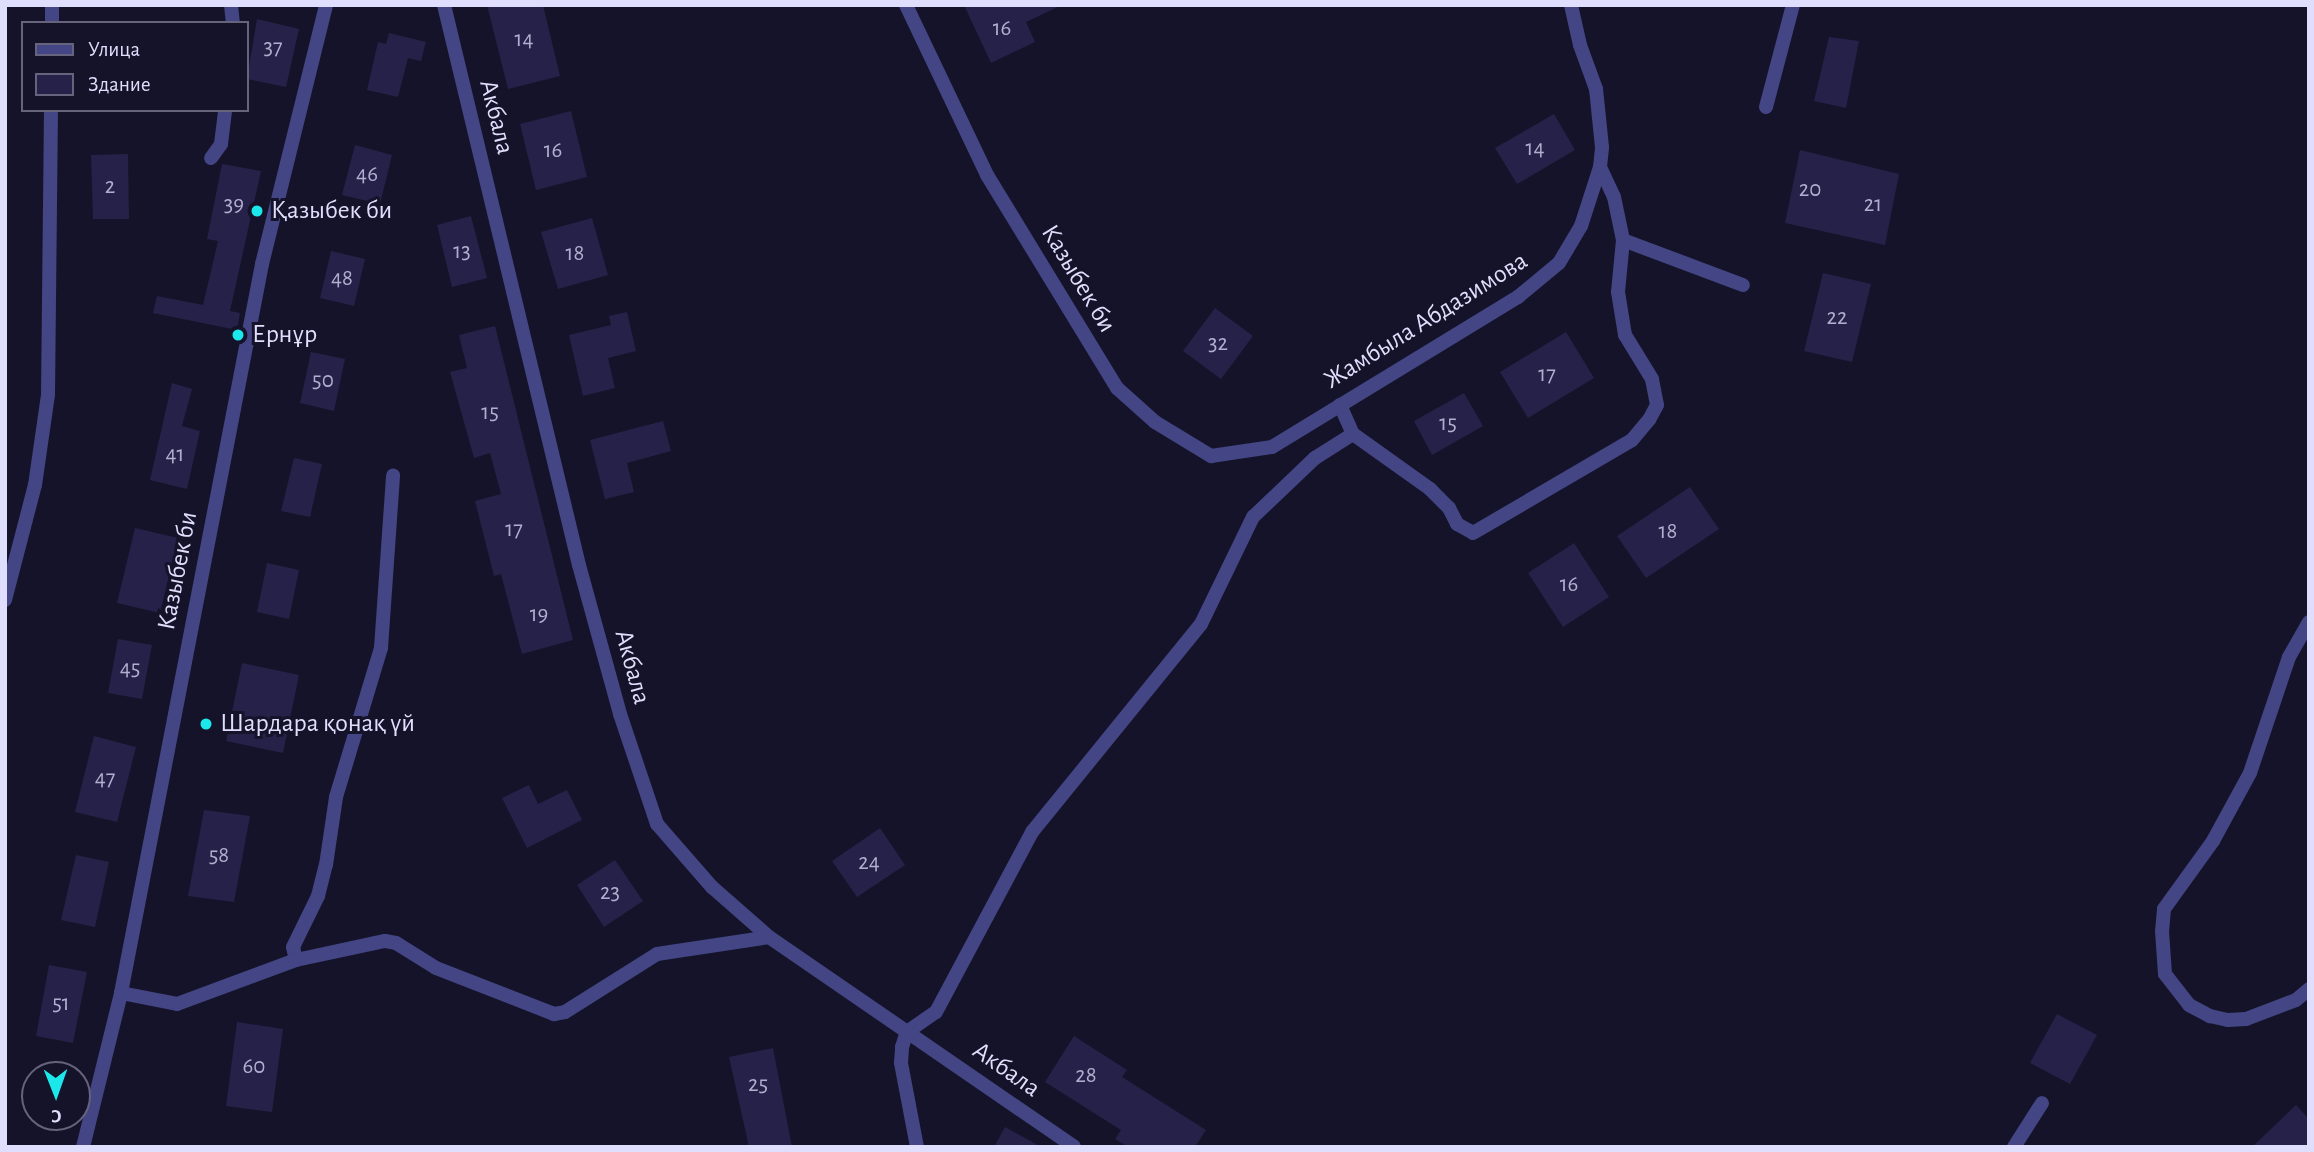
<!DOCTYPE html>
<html>
<head>
<meta charset="utf-8">
<style>
  body { margin:0 }
  #map { position:relative; width:2314px; height:1152px; overflow:hidden; background:#151329; font-family:"Alegreya Sans",sans-serif }
  div>[style] { position:absolute }
  .building>* { inset:0; background:#262148 }
  .minor>* { height:14px; margin:-7px; padding:0 7px; transform-origin:7px; border-radius:7px; background:#434584 }
  .dots>* { width:19px; height:19px; translate:-50% -50%; box-sizing:border-box; border:4px solid #151329; border-radius:50% }
  span { translate:-50% -50%; white-space:nowrap; text-align:center; line-height:1.15; -webkit-text-stroke:6px #151329; paint-order:stroke }
  .number-label { font-size:23px; color:#b1afcf }
  .number-label span { -webkit-text-stroke-width:0 }
  .street-label { font-size:26px; color:#dfdefc }
  .poi-label { font-size:26px; color:#dfdefc }
  .left { translate:0 -50%; text-align:left }
  .frame { position:absolute; inset:0; border:7px solid #dfdefc; pointer-events:none }
  .legend { position:absolute; left:21px; top:21px; width:228px; height:91px; box-sizing:border-box; background:#151329; border:2px solid #66647d; margin:0; padding:9px 12px; list-style:none; font-size:21px; color:#dfdefc }
  .legend li { display:flex; align-items:center; gap:14px; height:35px }
  .legend b { width:35px; border:2px solid #66647d }
  .north { position:absolute; left:21px; top:1061px; width:70px; height:70px; box-sizing:border-box; background:#151329; border:2px solid #66647d; border-radius:50%; rotate:179deg; font-size:19px; font-weight:700; line-height:28px; text-align:center; color:#dfdefc }
  .north::after { content:''; display:block; margin:auto; width:24px; height:32px; background:#1ce7eb; clip-path:polygon(50% 0,100% 100%,50% 72%,0 100%) }
</style>
</head>
<body>
<div id="map">
  <div class="building">
    <i style="clip-path:polygon(487px 5px,543px 5px,560px 76px,508px 89px)"></i>
    <i style="clip-path:polygon(964px 5px,1062px 5px,1026px 22px,1035px 42px,991px 63px)"></i>
    <i style="clip-path:polygon(257px 19px,299px 29px,286px 87px,247px 79px)"></i>
    <i style="clip-path:polygon(389px 33px,426px 42px,421px 61px,408px 58px,398px 97px,367px 90px,378px 42px,386px 44px)"></i>
    <i style="clip-path:polygon(1829px 37px,1859px 41px,1846px 108px,1814px 101px)"></i>
    <i style="clip-path:polygon(571px 111px,587px 177px,536px 190px,520px 124px)"></i>
    <i style="clip-path:polygon(1554px 114px,1575px 150px,1517px 184px,1495px 148px)"></i>
    <i style="clip-path:polygon(355px 145px,392px 155px,380px 204px,342px 195px)"></i>
    <i style="clip-path:polygon(1800px 150px,1899px 174px,1885px 245px,1785px 223px)"></i>
    <i style="clip-path:polygon(128px 154px,129px 219px,93px 219px,91px 155px)"></i>
    <i style="clip-path:polygon(222px 164px,261px 171px,230px 311px,240px 313px,237px 330px,153px 313px,157px 296px,203px 305px,218px 241px,207px 239px)"></i>
    <i style="clip-path:polygon(471px 216px,487px 278px,452px 287px,437px 225px)"></i>
    <i style="clip-path:polygon(592px 218px,608px 275px,558px 289px,541px 232px)"></i>
    <i style="clip-path:polygon(331px 251px,365px 259px,354px 306px,320px 298px)"></i>
    <i style="clip-path:polygon(1823px 273px,1871px 284px,1852px 362px,1804px 351px)"></i>
    <i style="clip-path:polygon(1215px 308px,1253px 336px,1221px 379px,1183px 351px)"></i>
    <i style="clip-path:polygon(627px 312px,636px 351px,608px 358px,615px 388px,583px 396px,569px 335px,611px 325px,609px 316px)"></i>
    <i style="clip-path:polygon(495px 326px,573px 640px,522px 654px,501px 574px,494px 576px,475px 501px,501px 494px,490px 453px,474px 458px,450px 372px,467px 368px,459px 335px)"></i>
    <i style="clip-path:polygon(1566px 332px,1594px 378px,1528px 418px,1500px 372px)"></i>
    <i style="clip-path:polygon(311px 352px,345px 359px,334px 411px,300px 403px)"></i>
    <i style="clip-path:polygon(172px 383px,192px 389px,182px 426px,200px 431px,187px 489px,150px 480px)"></i>
    <i style="clip-path:polygon(1464px 393px,1483px 426px,1432px 455px,1414px 421px)"></i>
    <i style="clip-path:polygon(663px 421px,671px 451px,627px 463px,634px 492px,605px 499px,590px 440px)"></i>
    <i style="clip-path:polygon(294px 458px,322px 464px,310px 517px,281px 511px)"></i>
    <i style="clip-path:polygon(1690px 487px,1719px 529px,1646px 578px,1617px 536px)"></i>
    <i style="clip-path:polygon(135px 528px,178px 538px,160px 613px,117px 603px)"></i>
    <i style="clip-path:polygon(1574px 543px,1609px 597px,1563px 627px,1528px 573px)"></i>
    <i style="clip-path:polygon(267px 563px,299px 570px,289px 619px,257px 612px)"></i>
    <i style="clip-path:polygon(118px 639px,152px 645px,142px 699px,108px 693px)"></i>
    <i style="clip-path:polygon(242px 663px,299px 675px,283px 753px,226px 741px)"></i>
    <i style="clip-path:polygon(94px 736px,136px 747px,117px 822px,75px 812px)"></i>
    <i style="clip-path:polygon(529px 785px,538px 804px,567px 790px,582px 820px,527px 848px,502px 798px)"></i>
    <i style="clip-path:polygon(204px 810px,250px 816px,234px 902px,188px 896px)"></i>
    <i style="clip-path:polygon(880px 828px,905px 865px,857px 897px,832px 861px)"></i>
    <i style="clip-path:polygon(76px 855px,109px 862px,95px 927px,61px 920px)"></i>
    <i style="clip-path:polygon(615px 860px,643px 901px,604px 927px,577px 885px)"></i>
    <i style="clip-path:polygon(49px 965px,87px 972px,73px 1043px,36px 1036px)"></i>
    <i style="clip-path:polygon(2057px 1014px,2097px 1035px,2070px 1084px,2030px 1063px)"></i>
    <i style="clip-path:polygon(237px 1022px,283px 1029px,272px 1112px,226px 1106px)"></i>
    <i style="clip-path:polygon(1074px 1036px,1127px 1070px,1122px 1077px,1206px 1130px,1195px 1147px,1128px 1147px,1115px 1139px,1121px 1130px,1045px 1082px)"></i>
    <i style="clip-path:polygon(773px 1048px,792px 1147px,749px 1147px,729px 1057px)"></i>
    <i style="clip-path:polygon(2296px 1105px,2309px 1119px,2309px 1147px,2252px 1147px)"></i>
    <i style="clip-path:polygon(1005px 1127px,1041px 1147px,994px 1147px)"></i>
  </div>
  <div class="minor">
    <i style="left:231px;top:5px;width:18px;rotate:84deg"></i>
    <i style="left:444px;top:5px;width:576px;rotate:76.45deg"></i>
    <i style="left:579px;top:565px;width:155px;rotate:74.6deg"></i>
    <i style="left:620px;top:714px;width:116px;rotate:71.4deg"></i>
    <i style="left:657px;top:824px;width:84px;rotate:48.9deg"></i>
    <i style="left:712px;top:887px;width:76px;rotate:41.3deg"></i>
    <i style="left:769px;top:937px;width:370px;rotate:34.5deg"></i>
    <i style="left:906px;top:5px;width:188px;rotate:64.5deg"></i>
    <i style="left:987px;top:175px;width:250px;rotate:58.6deg"></i>
    <i style="left:1117px;top:388px;width:51px;rotate:41.8deg"></i>
    <i style="left:1155px;top:422px;width:66px;rotate:31.3deg"></i>
    <i style="left:1211px;top:456px;width:62px;rotate:-8.4deg"></i>
    <i style="left:1272px;top:447px;width:288px;rotate:-31.4deg"></i>
    <i style="left:1518px;top:297px;width:53px;rotate:-39.7deg"></i>
    <i style="left:1559px;top:263px;width:43px;rotate:-59.3deg"></i>
    <i style="left:1581px;top:226px;width:62px;rotate:-72.1deg"></i>
    <i style="left:52px;top:23px;width:18px;rotate:-90deg"></i>
    <i style="left:1766px;top:107px;width:106px;rotate:-75.2deg"></i>
    <i style="left:211px;top:158px;width:17px;rotate:-54deg"></i>
    <i style="left:221px;top:144px;width:34px;rotate:-83deg"></i>
    <i style="left:1623px;top:240px;width:128px;rotate:20.6deg"></i>
    <i style="left:1340px;top:405px;width:32px;rotate:66deg"></i>
    <i style="left:1353px;top:434px;width:95px;rotate:35.5deg"></i>
    <i style="left:1430px;top:489px;width:27px;rotate:45deg"></i>
    <i style="left:1449px;top:508px;width:18px;rotate:63deg"></i>
    <i style="left:1457px;top:524px;width:18px;rotate:29deg"></i>
    <i style="left:1473px;top:533px;width:184px;rotate:-30.3deg"></i>
    <i style="left:1632px;top:440px;width:26px;rotate:-50deg"></i>
    <i style="left:1649px;top:420px;width:17px;rotate:-62deg"></i>
    <i style="left:1657px;top:405px;width:26px;rotate:-101deg"></i>
    <i style="left:1652px;top:379px;width:52px;rotate:-121.5deg"></i>
    <i style="left:1625px;top:335px;width:44px;rotate:-99.2deg"></i>
    <i style="left:1618px;top:292px;width:52px;rotate:-84.5deg"></i>
    <i style="left:1623px;top:240px;width:44px;rotate:-101.8deg"></i>
    <i style="left:1614px;top:197px;width:33px;rotate:-115deg"></i>
    <i style="left:1600px;top:167px;width:20px;rotate:-84deg"></i>
    <i style="left:1602px;top:147px;width:58px;rotate:-95.9deg"></i>
    <i style="left:1596px;top:89px;width:47px;rotate:-110deg"></i>
    <i style="left:1580px;top:45px;width:41px;rotate:-102.7deg"></i>
    <i style="left:5px;top:600px;width:119px;rotate:-75.4deg"></i>
    <i style="left:35px;top:485px;width:91px;rotate:-81.8deg"></i>
    <i style="left:48px;top:395px;width:285px;rotate:-89.4deg"></i>
    <i style="left:2309px;top:622px;width:40px;rotate:119.7deg"></i>
    <i style="left:2289px;top:657px;width:122px;rotate:108.6deg"></i>
    <i style="left:2250px;top:773px;width:77px;rotate:118.6deg"></i>
    <i style="left:2213px;top:841px;width:84px;rotate:125.8deg"></i>
    <i style="left:2164px;top:909px;width:22px;rotate:95deg"></i>
    <i style="left:2162px;top:931px;width:43px;rotate:86deg"></i>
    <i style="left:2165px;top:974px;width:39px;rotate:52deg"></i>
    <i style="left:2189px;top:1005px;width:24px;rotate:28deg"></i>
    <i style="left:2210px;top:1016px;width:18px;rotate:13deg"></i>
    <i style="left:2228px;top:1020px;width:18px;rotate:-3deg"></i>
    <i style="left:2246px;top:1019px;width:53px;rotate:-20.8deg"></i>
    <i style="left:2296px;top:1000px;width:17px;rotate:-40deg"></i>
    <i style="left:296px;top:960px;width:13px;rotate:-103deg"></i>
    <i style="left:293px;top:947px;width:57px;rotate:-63.9deg"></i>
    <i style="left:318px;top:896px;width:32px;rotate:-76deg"></i>
    <i style="left:326px;top:865px;width:69px;rotate:-81.6deg"></i>
    <i style="left:336px;top:797px;width:156px;rotate:-73.2deg"></i>
    <i style="left:381px;top:648px;width:173px;rotate:-86deg"></i>
    <i style="left:121px;top:993px;width:57px;rotate:11.1deg"></i>
    <i style="left:177px;top:1004px;width:127px;rotate:-20.3deg"></i>
    <i style="left:296px;top:960px;width:91px;rotate:-12.1deg"></i>
    <i style="left:385px;top:941px;width:11px;rotate:10deg"></i>
    <i style="left:396px;top:943px;width:47px;rotate:32deg"></i>
    <i style="left:436px;top:968px;width:127px;rotate:21.3deg"></i>
    <i style="left:554px;top:1014px;width:11px;rotate:-10deg"></i>
    <i style="left:565px;top:1012px;width:109px;rotate:-32.2deg"></i>
    <i style="left:657px;top:954px;width:113px;rotate:-8.6deg"></i>
    <i style="left:83px;top:1147px;width:159px;rotate:-76.1deg"></i>
    <i style="left:121px;top:993px;width:743px;rotate:-79.05deg"></i>
    <i style="left:262px;top:264px;width:267px;rotate:-76.1deg"></i>
    <i style="left:917px;top:1147px;width:86px;rotate:-100.8deg"></i>
    <i style="left:901px;top:1063px;width:16px;rotate:-86deg"></i>
    <i style="left:902px;top:1047px;width:16px;rotate:-72deg"></i>
    <i style="left:907px;top:1032px;width:35px;rotate:-35deg"></i>
    <i style="left:936px;top:1012px;width:204px;rotate:-61.9deg"></i>
    <i style="left:1032px;top:832px;width:268px;rotate:-50.9deg"></i>
    <i style="left:1201px;top:624px;width:119px;rotate:-64.1deg"></i>
    <i style="left:1253px;top:517px;width:86px;rotate:-43.6deg"></i>
    <i style="left:1315px;top:458px;width:45px;rotate:-32.3deg"></i>
    <i style="left:2014px;top:1147px;width:52px;rotate:-57.5deg"></i>
  </div>
  <div class="dots">
    <i style="left:257px;top:211px;background:#1ce7eb"></i>
    <i style="left:238px;top:335px;background:#1ce7eb"></i>
    <i style="left:206px;top:724px;background:#1ce7eb"></i>
  </div>
  <div class="number-label">
    <span style="left:1002px;top:29px">16</span>
    <span style="left:524px;top:40px">14</span>
    <span style="left:273px;top:48px">37</span>
    <span style="left:1535px;top:149px">14</span>
    <span style="left:553px;top:151px">16</span>
    <span style="left:367px;top:175px">46</span>
    <span style="left:110px;top:187px">2</span>
    <span style="left:1810px;top:190px">20</span>
    <span style="left:234px;top:205px">39</span>
    <span style="left:1873px;top:205px">21</span>
    <span style="left:462px;top:252px">13</span>
    <span style="left:575px;top:254px">18</span>
    <span style="left:342px;top:279px">48</span>
    <span style="left:1837px;top:318px">22</span>
    <span style="left:1218px;top:344px">32</span>
    <span style="left:1547px;top:375px">17</span>
    <span style="left:323px;top:381px">50</span>
    <span style="left:490px;top:413px">15</span>
    <span style="left:1448px;top:424px">15</span>
    <span style="left:175px;top:455px">41</span>
    <span style="left:514px;top:530px">17</span>
    <span style="left:1668px;top:532px">18</span>
    <span style="left:1569px;top:585px">16</span>
    <span style="left:539px;top:615px">19</span>
    <span style="left:130px;top:669px">45</span>
    <span style="left:105px;top:779px">47</span>
    <span style="left:219px;top:856px">58</span>
    <span style="left:869px;top:863px">24</span>
    <span style="left:610px;top:893px">23</span>
    <span style="left:61px;top:1004px">51</span>
    <span style="left:254px;top:1067px">60</span>
    <span style="left:1086px;top:1076px">28</span>
    <span style="left:758px;top:1085px">25</span>
  </div>
  <div class="street-label">
    <span style="left:496px;top:117px;rotate:76deg">Акбала</span>
    <span style="left:1078px;top:279px;rotate:59deg">Казыбек би</span>
    <span style="left:1426px;top:321px;rotate:-32deg">Жамбыла Абдазимова</span>
    <span style="left:178px;top:571px;rotate:-79deg">Казыбек би</span>
    <span style="left:632px;top:667px;rotate:75deg">Акбала</span>
    <span style="left:1006px;top:1070px;rotate:35deg">Акбала</span>
  </div>
  <div class="poi-label">
    <span class="left" style="left:271px;top:211px">Қазыбек би</span>
    <span class="left" style="left:252px;top:335px">Ернұр</span>
    <span class="left" style="left:220px;top:724px">Шардара қонақ үй</span>
  </div>
  <div class="frame"></div>
  <ul class="legend">
  <li><b style="height:9px;background:#434584"></b>Улица</li>
  <li><b style="height:19px;background:#262148"></b>Здание</li>
  </ul>
  <div class="north">С</div>
</div>
</body>
</html>
